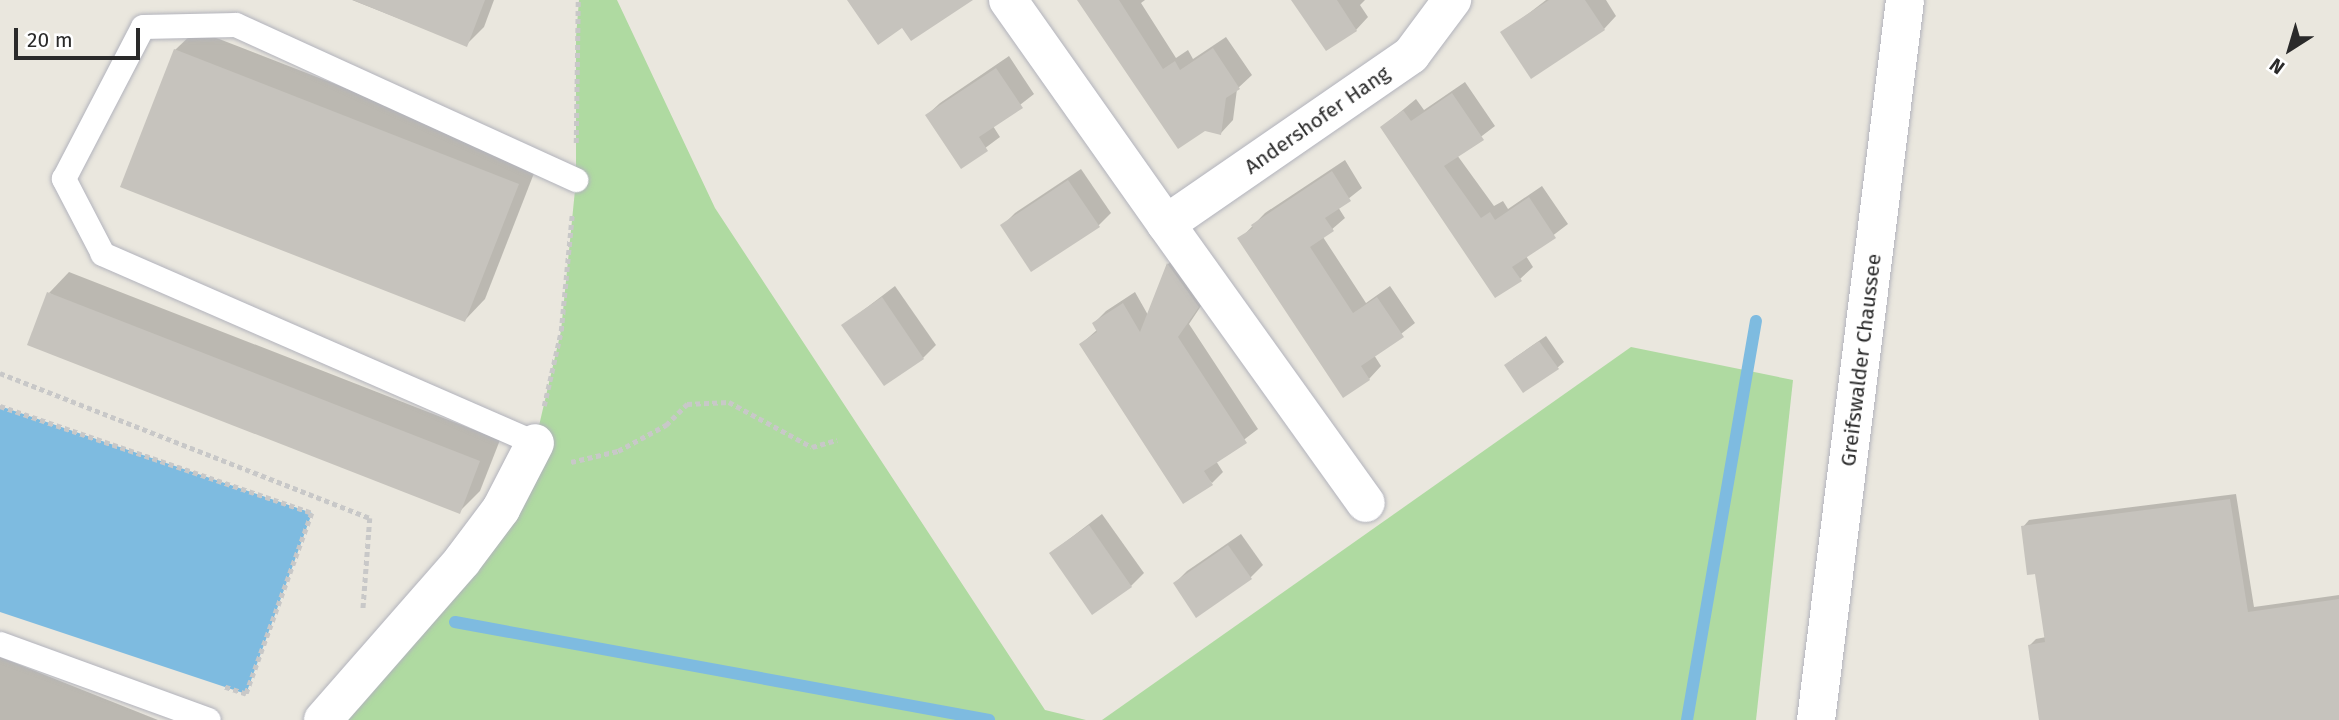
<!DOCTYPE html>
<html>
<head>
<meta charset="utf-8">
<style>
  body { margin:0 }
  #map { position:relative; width:2339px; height:720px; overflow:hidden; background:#eae7de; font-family:"Fira Sans",sans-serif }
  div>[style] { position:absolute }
  .green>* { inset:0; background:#afdaa1 }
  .water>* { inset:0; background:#7ebbe0 }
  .shadow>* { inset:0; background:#0003 }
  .stream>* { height:12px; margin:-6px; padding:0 6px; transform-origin:6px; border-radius:6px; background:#7ebbe0 }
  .building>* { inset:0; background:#c6c3bd }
  .path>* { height:4.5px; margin-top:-2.25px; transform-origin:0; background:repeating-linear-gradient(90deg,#c8c8c8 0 5px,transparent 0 8.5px) }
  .roads { filter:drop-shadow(0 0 2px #b2b3bc) drop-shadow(0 0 2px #b2b3bc) }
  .service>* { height:24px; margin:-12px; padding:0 12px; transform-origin:12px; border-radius:12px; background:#fff }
  .minor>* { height:38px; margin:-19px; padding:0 19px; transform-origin:19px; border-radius:19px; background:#fff }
  .secondary>* { height:38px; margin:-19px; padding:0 19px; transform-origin:19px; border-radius:19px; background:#fff }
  span { translate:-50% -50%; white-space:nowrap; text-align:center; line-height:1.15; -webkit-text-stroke:7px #fff; paint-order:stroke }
  .street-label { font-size:21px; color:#2a2a2a }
  .north { position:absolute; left:2255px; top:14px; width:70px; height:70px; -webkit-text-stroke:5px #fff; paint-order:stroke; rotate:217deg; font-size:19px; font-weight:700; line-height:28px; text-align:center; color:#2a2a2a }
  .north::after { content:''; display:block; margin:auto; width:24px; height:32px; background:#2a2a2a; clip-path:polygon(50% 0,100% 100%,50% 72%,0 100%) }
  .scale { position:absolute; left:14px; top:28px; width:126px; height:32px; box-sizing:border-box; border:4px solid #2a2a2a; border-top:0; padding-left:9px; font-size:21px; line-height:24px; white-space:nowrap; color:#2a2a2a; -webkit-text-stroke:5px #fff; paint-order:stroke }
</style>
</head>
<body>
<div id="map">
  <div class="green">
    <i style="clip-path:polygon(579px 0,617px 0,715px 208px,1045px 710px,1086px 720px,322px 720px,535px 443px,561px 331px,576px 180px,576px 37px)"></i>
    <i style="clip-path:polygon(1631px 347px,1793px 380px,1756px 720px,1102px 720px)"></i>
  </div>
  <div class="water">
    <i style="clip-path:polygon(0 406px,312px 513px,246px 694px,0 612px)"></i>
  </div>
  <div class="shadow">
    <i style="clip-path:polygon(352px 0,494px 0,484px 27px,466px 45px)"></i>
    <i style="clip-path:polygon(1079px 0,1145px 0,1141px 3px,1176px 58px,1188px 50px,1193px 59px,1226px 37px,1252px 75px,1237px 89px,1233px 120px,1221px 133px)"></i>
    <i style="clip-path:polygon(1293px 0,1365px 0,1360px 5px,1368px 17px,1356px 30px)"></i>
    <i style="clip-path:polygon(1546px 0,1606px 0,1616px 16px,1604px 29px,1503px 33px)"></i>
    <i style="clip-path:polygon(196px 30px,538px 163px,485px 299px,465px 320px,175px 50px)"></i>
    <i style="clip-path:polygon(1009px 56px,1034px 94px,993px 126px,1000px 137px,961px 166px,927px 115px,940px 103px)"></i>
    <i style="clip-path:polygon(1465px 82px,1495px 126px,1457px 155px,1494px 206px,1503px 201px,1508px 209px,1542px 186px,1568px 224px,1526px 256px,1533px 267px,1520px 279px,1382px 127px,1416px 99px,1424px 110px)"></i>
    <i style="clip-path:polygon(1345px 160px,1362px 188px,1338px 207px,1345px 218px,1323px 237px,1366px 303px,1390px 286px,1415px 323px,1374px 355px,1381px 366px,1369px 379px,1240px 239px,1265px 213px)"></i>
    <i style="clip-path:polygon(1081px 169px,1111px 213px,1099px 225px,1032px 270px,1002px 226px,1015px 213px)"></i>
    <i style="clip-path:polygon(1180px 253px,1209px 294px,1189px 324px,1258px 429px,1216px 461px,1223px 472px,1212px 483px,1081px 344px,1098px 329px,1094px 323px,1106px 311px,1135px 292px,1148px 315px,1168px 264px)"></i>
    <i style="clip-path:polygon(69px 272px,500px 440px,480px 491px,459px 512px,49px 293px)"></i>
    <i style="clip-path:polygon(895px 286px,936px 345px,923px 358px,884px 384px,844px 325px)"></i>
    <i style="clip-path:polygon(1546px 336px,1564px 362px,1557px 368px,1513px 359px)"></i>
    <i style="clip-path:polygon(2236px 494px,2254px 607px,2339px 595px,2339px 720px,2041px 720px,2030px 645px,2036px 639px,2046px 637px,2037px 572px,2023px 527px,2029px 520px)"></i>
    <i style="clip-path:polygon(1102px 514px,1144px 573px,1131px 586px,1051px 553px)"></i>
    <i style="clip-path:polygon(1241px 534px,1263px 565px,1250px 578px,1175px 583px,1187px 571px)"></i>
    <i style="clip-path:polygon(0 657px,158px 720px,0 720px)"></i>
  </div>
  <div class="stream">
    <i style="left:455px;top:622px;width:543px;rotate:10.4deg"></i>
    <i style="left:1687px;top:720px;width:405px;rotate:-80.2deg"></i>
  </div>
  <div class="building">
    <i style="clip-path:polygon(353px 0,485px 0,467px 47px)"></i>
    <i style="clip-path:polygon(847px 0,973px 0,911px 41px,902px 28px,878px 45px)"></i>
    <i style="clip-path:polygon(1077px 0,1119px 0,1163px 69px,1175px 61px,1180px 70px,1213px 48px,1240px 89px,1226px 98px,1221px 135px,1205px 131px,1178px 149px)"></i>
    <i style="clip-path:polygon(1291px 0,1337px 0,1357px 31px,1326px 51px)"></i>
    <i style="clip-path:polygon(1549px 0,1585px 0,1605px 30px,1531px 79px,1500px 32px)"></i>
    <i style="clip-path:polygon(174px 49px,519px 184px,465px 322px,120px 187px)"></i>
    <i style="clip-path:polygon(996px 68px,1023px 108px,979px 137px,988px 151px,961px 169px,925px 115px)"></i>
    <i style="clip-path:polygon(1452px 93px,1484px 140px,1444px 166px,1481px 218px,1490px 212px,1495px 220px,1529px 197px,1556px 238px,1512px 267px,1522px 281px,1495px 298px,1380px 127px,1403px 110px,1411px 121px)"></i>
    <i style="clip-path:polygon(1332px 171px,1351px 201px,1325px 218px,1334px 231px,1310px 247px,1353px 313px,1377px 297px,1404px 337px,1361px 366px,1370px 380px,1343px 398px,1237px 238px,1253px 228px,1251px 225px)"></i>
    <i style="clip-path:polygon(1068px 180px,1100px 227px,1031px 272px,1000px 225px)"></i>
    <i style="clip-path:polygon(1167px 263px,1199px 307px,1178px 337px,1247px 443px,1204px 471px,1213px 485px,1183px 504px,1079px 344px,1097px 332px,1092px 323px,1123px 303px,1140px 332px)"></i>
    <i style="clip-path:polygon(47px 292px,480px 461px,460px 514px,27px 345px)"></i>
    <i style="clip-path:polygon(882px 297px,924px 359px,884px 386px,841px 325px)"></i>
    <i style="clip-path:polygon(1539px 341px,1559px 369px,1523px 393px,1504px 365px)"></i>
    <i style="clip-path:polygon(2230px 499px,2248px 612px,2339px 599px,2339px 720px,2039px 720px,2028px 645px,2045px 642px,2035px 574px,2027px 575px,2021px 526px)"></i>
    <i style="clip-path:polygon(1089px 525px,1132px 587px,1092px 615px,1049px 553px)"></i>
    <i style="clip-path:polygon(1228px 545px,1252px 579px,1196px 618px,1173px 583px)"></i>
  </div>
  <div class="path">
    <i style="left:576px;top:143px;width:143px;rotate:-89.2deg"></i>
    <i style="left:0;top:373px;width:397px;rotate:21.4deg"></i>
    <i style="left:370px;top:518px;width:93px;rotate:94.3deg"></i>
    <i style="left:0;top:406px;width:330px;rotate:18.9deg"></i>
    <i style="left:312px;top:513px;width:193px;rotate:110deg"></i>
    <i style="left:246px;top:694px;width:23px;rotate:-162deg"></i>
    <i style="left:544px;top:406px;width:77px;rotate:-77.2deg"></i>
    <i style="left:561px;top:331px;width:118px;rotate:-84.6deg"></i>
    <i style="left:571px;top:462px;width:48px;rotate:-13.2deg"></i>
    <i style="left:618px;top:451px;width:55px;rotate:-28.4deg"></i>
    <i style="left:666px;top:425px;width:30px;rotate:-45deg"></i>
    <i style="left:687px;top:404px;width:42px;rotate:-2.7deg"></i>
    <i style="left:729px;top:402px;width:94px;rotate:28.5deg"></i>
    <i style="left:812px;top:447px;width:26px;rotate:-16deg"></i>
  </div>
  <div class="roads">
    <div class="service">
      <i style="left:535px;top:443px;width:472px;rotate:-156.4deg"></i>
      <i style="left:103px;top:254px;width:85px;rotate:-117.5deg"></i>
      <i style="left:64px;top:179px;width:171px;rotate:-62.5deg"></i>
      <i style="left:143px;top:27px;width:93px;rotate:-1.2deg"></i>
      <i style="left:236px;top:25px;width:374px;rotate:24.5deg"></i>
      <i style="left:0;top:644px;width:222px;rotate:20deg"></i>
    </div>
    <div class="minor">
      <i style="left:1008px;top:0;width:274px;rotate:54.8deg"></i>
      <i style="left:1166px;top:224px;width:298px;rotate:-34.6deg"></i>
      <i style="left:1411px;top:55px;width:69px;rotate:-53.3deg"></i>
      <i style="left:1166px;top:224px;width:343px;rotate:54.4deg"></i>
      <i style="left:323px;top:720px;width:211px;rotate:-48.8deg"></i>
      <i style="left:462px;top:561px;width:65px;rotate:-53.1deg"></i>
      <i style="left:501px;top:509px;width:74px;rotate:-62.7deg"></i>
    </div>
    <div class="secondary">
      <i style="left:1816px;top:720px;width:725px;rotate:-82.95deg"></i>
    </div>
  </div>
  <div class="street-label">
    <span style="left:1317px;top:120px;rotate:-35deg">Andershofer Hang</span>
    <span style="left:1861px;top:360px;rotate:-83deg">Greifswalder Chaussee</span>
  </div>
  <div class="north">N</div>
  <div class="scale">20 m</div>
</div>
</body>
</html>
